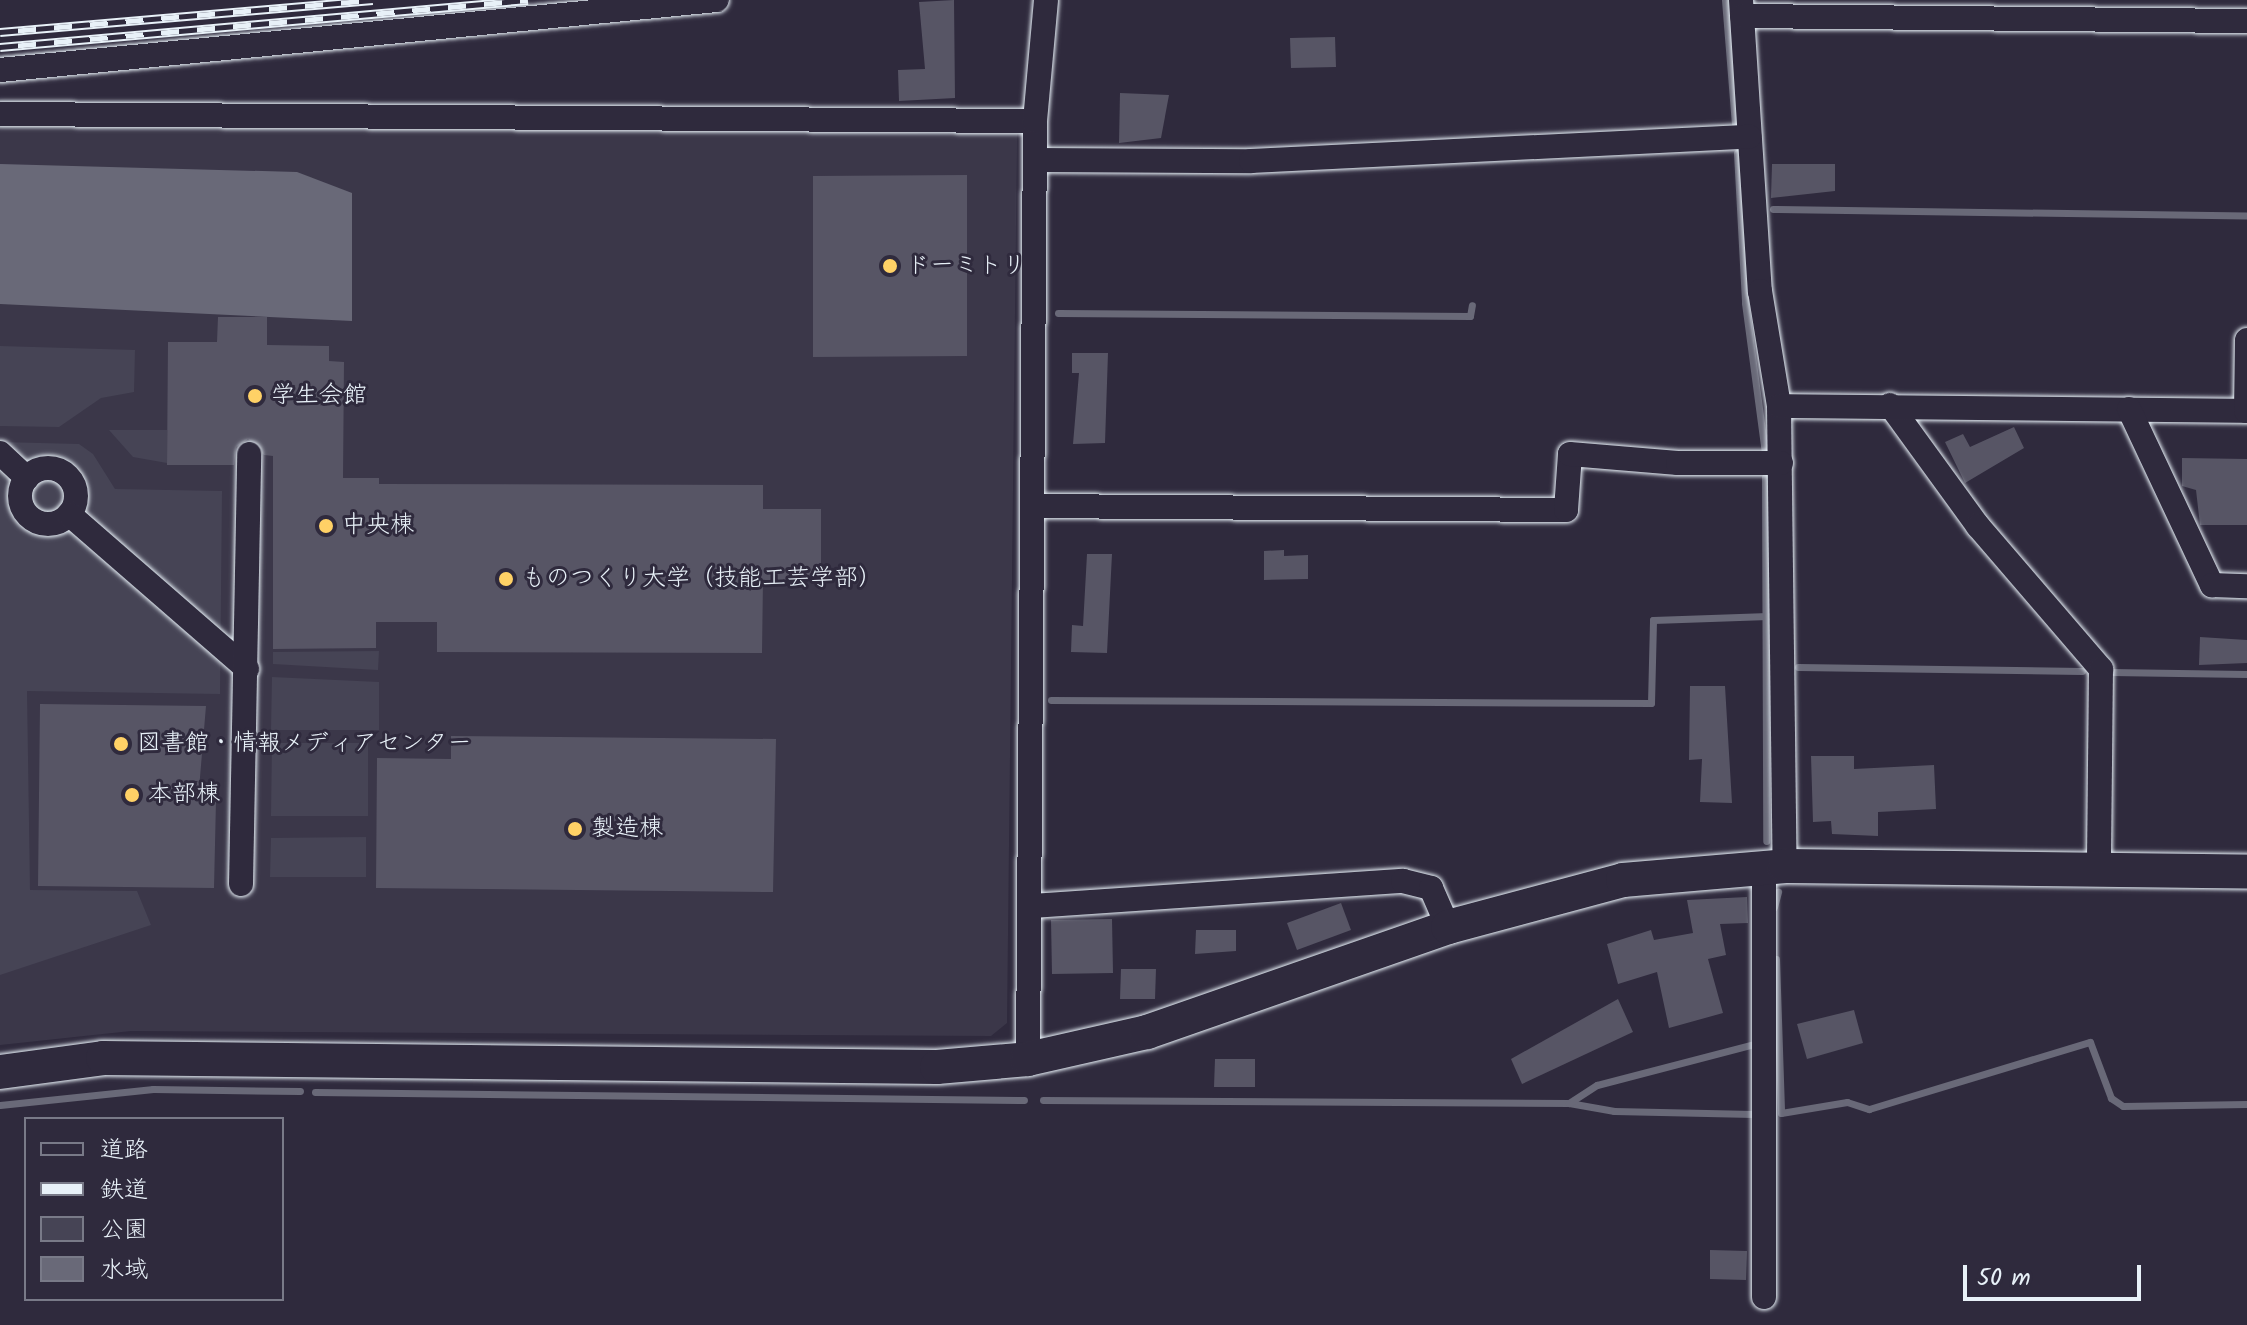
<!DOCTYPE html>
<html>
<head>
<meta charset="utf-8">
<style>
  body { margin:0 }
  #map { position:relative; width:2247px; height:1325px; overflow:hidden; background:#2f2a3d; font-family:Kalam,"Klee One",sans-serif }
  div>[style] { position:absolute }
  .built>* { inset:0; background:#3b3749 }
  .green>* { inset:0; background:#464455 }
  .water>* { inset:0; background:#696978 }
  .stream>* { height:7px; margin:-3.5px; padding:0 3.5px; transform-origin:3.5px; border-radius:3.5px; background:#696978 }
  .building>* { inset:0; background:#575565 }
  .roads { filter:drop-shadow(0 0 2px #e8f1f8) drop-shadow(0 0 2px #e8f1f8) }
  .street>* { height:24px; margin:-12px; padding:0 12px; transform-origin:12px; border-radius:12px; background:#2f2a3d }
  .street>.ring { margin:-12px; padding:0; box-sizing:content-box; background:none; border:24px solid #2f2a3d; border-radius:50% }
  .secondary>* { height:34px; margin:-17px; padding:0 17px; transform-origin:17px; border-radius:17px; background:#2f2a3d }
  .rail>* { height:9px; margin-top:-4.5px; transform-origin:0; background:repeating-linear-gradient(90deg,#2f2a3d 0 18px,#e8f1f8 0 36px); box-sizing:border-box; border-block:2px solid #e8f1f8 }
  .dots>* { width:22px; height:22px; translate:-50% -50%; box-sizing:border-box; border:4px solid #2f2a3d; border-radius:50% }
  span { translate:-50% -50%; white-space:nowrap; text-align:center; line-height:1.15; -webkit-text-stroke:6px #2f2a3d; paint-order:stroke }
  .poi-label { font-size:24px; color:#e8f1f8 }
  .left { translate:0 -50%; text-align:left }
  .legend { position:absolute; left:24px; top:1117px; width:260px; height:184px; box-sizing:border-box; background:#2f2a3d; border:2px solid #797a88; margin:0; padding:10px 14px; list-style:none; font-size:24px; color:#e8f1f8 }
  .legend li { display:flex; align-items:center; gap:16px; height:40px }
  .legend b { width:40px; border:2px solid #797a88 }
  .scale { position:absolute; left:1963px; top:1265px; width:178px; height:36px; box-sizing:border-box; border:4px solid #e8f1f8; border-top:0; padding-left:10px; font-size:24px; line-height:28px; white-space:nowrap; color:#e8f1f8; -webkit-text-stroke:6px #2f2a3d; paint-order:stroke }
</style>
</head>
<body>
<div id="map">
  <div class="built">
    <i style="clip-path:polygon(0 124px,1017px 134px,1007px 1023px,991px 1036px,131px 1031px,0 1045px)"></i>
  </div>
  <div class="green">
    <i style="clip-path:polygon(0 346px,135px 350px,134px 392px,101px 398px,59px 427px,0 426px)"></i>
    <i style="clip-path:polygon(109px 430px,167px 430px,167px 463px,133px 457px)"></i>
    <i style="clip-path:polygon(0 442px,79px 444px,93px 454px,115px 489px,222px 491px,220px 694px,27px 691px,30px 890px,137px 891px,151px 925px,0 975px)"></i>
    <i style="clip-path:polygon(379px 651px,378px 670px,273px 664px,273px 652px)"></i>
    <i style="clip-path:polygon(272px 677px,379px 682px,379px 730px,271px 730px)"></i>
    <i style="clip-path:polygon(272px 743px,368px 743px,368px 816px,271px 816px)"></i>
    <i style="clip-path:polygon(366px 837px,366px 877px,270px 877px,271px 838px)"></i>
  </div>
  <div class="water">
    <i style="clip-path:polygon(0 164px,297px 172px,352px 193px,352px 321px,0 304px)"></i>
  </div>
  <div class="stream">
    <i style="left:1725px;top:0;width:123px;rotate:85.4deg"></i>
    <i style="left:1737px;top:153px;width:150px;rotate:86.9deg"></i>
    <i style="left:1745px;top:303px;width:150px;rotate:82.4deg"></i>
    <i style="left:1773px;top:209px;width:474px;rotate:0.8deg"></i>
    <i style="left:1058px;top:313px;width:412px;rotate:0.4deg"></i>
    <i style="left:1470px;top:316px;width:11px;rotate:-80deg"></i>
    <i style="left:1765px;top:477px;width:364px;rotate:89.8deg"></i>
    <i style="left:1798px;top:667px;width:284px;rotate:0.8deg"></i>
    <i style="left:2110px;top:672px;width:137px;rotate:0.8deg"></i>
    <i style="left:1051px;top:700px;width:600px;rotate:0.29deg"></i>
    <i style="left:1651px;top:703px;width:83px;rotate:-88.6deg"></i>
    <i style="left:1653px;top:620px;width:115px;rotate:-2deg"></i>
    <i style="left:1774px;top:907px;width:16px;rotate:-75deg"></i>
    <i style="left:1776px;top:959px;width:154px;rotate:88.1deg"></i>
    <i style="left:1781px;top:1113px;width:67px;rotate:-9.5deg"></i>
    <i style="left:1847px;top:1102px;width:23px;rotate:18deg"></i>
    <i style="left:1869px;top:1109px;width:231px;rotate:-16.9deg"></i>
    <i style="left:2090px;top:1042px;width:60px;rotate:69.4deg"></i>
    <i style="left:2111px;top:1098px;width:14px;rotate:34deg"></i>
    <i style="left:2123px;top:1106px;width:124px;rotate:-0.9deg"></i>
    <i style="left:315px;top:1092px;width:709px;rotate:0.65deg"></i>
    <i style="left:1043px;top:1100px;width:526px;rotate:0.33deg"></i>
    <i style="left:1569px;top:1103px;width:46px;rotate:10.1deg"></i>
    <i style="left:1614px;top:1111px;width:139px;rotate:1.2deg"></i>
    <i style="left:1569px;top:1103px;width:33px;rotate:-33deg"></i>
    <i style="left:1597px;top:1085px;width:162px;rotate:-14.6deg"></i>
    <i style="left:0;top:1105px;width:154px;rotate:-6deg"></i>
    <i style="left:153px;top:1089px;width:147px;rotate:0.8deg"></i>
  </div>
  <div class="building">
    <i style="clip-path:polygon(954px 0,955px 98px,899px 101px,898px 70px,925px 69px,919px 2px)"></i>
    <i style="clip-path:polygon(1335px 37px,1336px 67px,1291px 68px,1290px 38px)"></i>
    <i style="clip-path:polygon(1120px 93px,1169px 95px,1161px 138px,1119px 143px)"></i>
    <i style="clip-path:polygon(1772px 164px,1835px 164px,1835px 191px,1771px 198px)"></i>
    <i style="clip-path:polygon(967px 175px,967px 356px,813px 357px,813px 176px)"></i>
    <i style="clip-path:polygon(218px 317px,267px 317px,267px 345px,329px 346px,329px 361px,344px 362px,343px 478px,379px 478px,379px 484px,763px 485px,763px 509px,821px 509px,821px 580px,763px 580px,762px 653px,437px 652px,437px 622px,376px 622px,376px 648px,273px 649px,273px 456px,264px 455px,248px 439px,236px 447px,234px 465px,167px 465px,168px 342px,217px 342px)"></i>
    <i style="clip-path:polygon(1072px 353px,1108px 353px,1105px 443px,1073px 444px,1079px 373px,1072px 373px)"></i>
    <i style="clip-path:polygon(2014px 427px,2024px 448px,1965px 483px,1945px 442px,1963px 434px,1970px 447px)"></i>
    <i style="clip-path:polygon(2182px 458px,2247px 459px,2247px 525px,2200px 525px,2196px 490px,2182px 486px)"></i>
    <i style="clip-path:polygon(1284px 550px,1284px 556px,1308px 555px,1308px 579px,1264px 580px,1264px 551px)"></i>
    <i style="clip-path:polygon(1087px 554px,1112px 554px,1107px 653px,1071px 652px,1072px 625px,1083px 626px)"></i>
    <i style="clip-path:polygon(2200px 637px,2247px 640px,2247px 663px,2199px 665px)"></i>
    <i style="clip-path:polygon(1690px 686px,1725px 686px,1732px 803px,1700px 802px,1702px 759px,1689px 760px)"></i>
    <i style="clip-path:polygon(40px 704px,206px 706px,198px 801px,216px 801px,214px 888px,38px 886px)"></i>
    <i style="clip-path:polygon(451px 736px,776px 739px,773px 892px,376px 888px,377px 758px,451px 759px)"></i>
    <i style="clip-path:polygon(1811px 756px,1854px 756px,1854px 769px,1934px 765px,1936px 809px,1878px 812px,1878px 836px,1832px 834px,1831px 821px,1813px 822px)"></i>
    <i style="clip-path:polygon(1747px 897px,1748px 923px,1720px 924px,1726px 955px,1708px 959px,1723px 1013px,1669px 1028px,1657px 972px,1618px 984px,1607px 944px,1651px 930px,1654px 940px,1693px 933px,1687px 900px)"></i>
    <i style="clip-path:polygon(1341px 903px,1351px 930px,1297px 950px,1287px 923px)"></i>
    <i style="clip-path:polygon(1112px 919px,1113px 973px,1052px 974px,1051px 920px)"></i>
    <i style="clip-path:polygon(1196px 930px,1236px 930px,1236px 951px,1195px 954px)"></i>
    <i style="clip-path:polygon(1121px 969px,1156px 969px,1155px 999px,1120px 999px)"></i>
    <i style="clip-path:polygon(1618px 999px,1633px 1032px,1522px 1084px,1511px 1059px)"></i>
    <i style="clip-path:polygon(1854px 1010px,1863px 1043px,1807px 1059px,1797px 1024px)"></i>
    <i style="clip-path:polygon(1215px 1059px,1255px 1059px,1255px 1087px,1214px 1087px)"></i>
    <i style="clip-path:polygon(1710px 1250px,1747px 1251px,1746px 1280px,1710px 1279px)"></i>
  </div>
  <div class="roads">
    <div class="street">
      <i style="left:1741px;top:0;width:292px;rotate:86.3deg"></i>
      <i style="left:1760px;top:291px;width:117px;rotate:80.6deg"></i>
      <i style="left:1779px;top:406px;width:460px;rotate:89.3deg"></i>
      <i style="left:1742px;top:16px;width:505px;rotate:0.57deg"></i>
      <i style="left:0;top:70px;width:720px;rotate:-5.58deg"></i>
      <i style="left:0;top:114px;width:1035px;rotate:0.39deg"></i>
      <i style="left:1036px;top:160px;width:215px;rotate:0.3deg"></i>
      <i style="left:1251px;top:161px;width:499px;rotate:-2.8deg"></i>
      <i style="left:1890px;top:405px;width:150px;rotate:54deg"></i>
      <i style="left:1978px;top:526px;width:189px;rotate:49.3deg"></i>
      <i style="left:2101px;top:669px;width:197px;rotate:90.6deg"></i>
      <i style="left:1779px;top:406px;width:468px;rotate:0.6deg"></i>
      <i style="left:2129px;top:409px;width:195px;rotate:64.8deg"></i>
      <i style="left:2212px;top:585px;width:35px;rotate:2deg"></i>
      <i style="left:2246px;top:411px;width:71px;rotate:-89.2deg"></i>
      <i style="left:0;top:453px;width:37px;rotate:43deg"></i>
      <i class="ring" style="left:20px;top:468px;width:32px;height:32px"></i>
      <i style="left:1032px;top:506px;width:534px;rotate:0.43deg"></i>
      <i style="left:1566px;top:510px;width:56px;rotate:-85.9deg"></i>
      <i style="left:1570px;top:454px;width:108px;rotate:4.8deg"></i>
      <i style="left:1678px;top:463px;width:103px"></i>
      <i style="left:69px;top:514px;width:236px;rotate:41deg"></i>
      <i style="left:1764px;top:868px;width:429px;rotate:90deg"></i>
      <i style="left:241px;top:884px;width:430px;rotate:-88.9deg"></i>
      <i style="left:1032px;top:906px;width:372px;rotate:-3.9deg"></i>
      <i style="left:1403px;top:881px;width:29px;rotate:14deg"></i>
      <i style="left:1431px;top:888px;width:43px;rotate:66.4deg"></i>
      <i style="left:1028px;top:1059px;width:938px;rotate:-89.57deg"></i>
      <i style="left:1035px;top:121px;width:121px;rotate:-84.8deg"></i>
    </div>
    <div class="secondary">
      <i style="left:0;top:1072px;width:104px;rotate:-7.7deg"></i>
      <i style="left:103px;top:1058px;width:834px;rotate:0.62deg"></i>
      <i style="left:937px;top:1067px;width:91px;rotate:-5deg"></i>
      <i style="left:1028px;top:1059px;width:122px;rotate:-12.8deg"></i>
      <i style="left:1147px;top:1032px;width:319px;rotate:-19.2deg"></i>
      <i style="left:1448px;top:927px;width:181px;rotate:-15deg"></i>
      <i style="left:1623px;top:880px;width:163px;rotate:-4.9deg"></i>
      <i style="left:1785px;top:866px;width:462px;rotate:0.7deg"></i>
    </div>
  </div>
  <div class="rail">
    <i style="left:0;top:32px;width:374px;rotate:-4.9deg"></i>
    <i style="left:0;top:47px;width:530px;rotate:-5.09deg"></i>
  </div>
  <div class="dots">
    <i style="left:890px;top:266px;background:#ffd166"></i>
    <i style="left:255px;top:396px;background:#ffd166"></i>
    <i style="left:326px;top:526px;background:#ffd166"></i>
    <i style="left:506px;top:579px;background:#ffd166"></i>
    <i style="left:121px;top:744px;background:#ffd166"></i>
    <i style="left:132px;top:795px;background:#ffd166"></i>
    <i style="left:575px;top:829px;background:#ffd166"></i>
  </div>
  <div class="poi-label">
    <span class="left" style="left:906px;top:266px">ドーミトリ</span>
    <span class="left" style="left:271px;top:396px">学生会館</span>
    <span class="left" style="left:342px;top:526px">中央棟</span>
    <span class="left" style="left:522px;top:579px">ものつくり大学（技能工芸学部）</span>
    <span class="left" style="left:137px;top:744px">図書館・情報メディアセンター</span>
    <span class="left" style="left:148px;top:795px">本部棟</span>
    <span class="left" style="left:591px;top:829px">製造棟</span>
  </div>
  <ul class="legend">
  <li><b style="height:10px;background:#2f2a3d"></b>道路</li>
  <li><b style="height:10px;background:#e8f1f8"></b>鉄道</li>
  <li><b style="height:22px;background:#464455"></b>公園</li>
  <li><b style="height:22px;background:#696978"></b>水域</li>
  </ul>
  <div class="scale">50 m</div>
</div>
</body>
</html>
